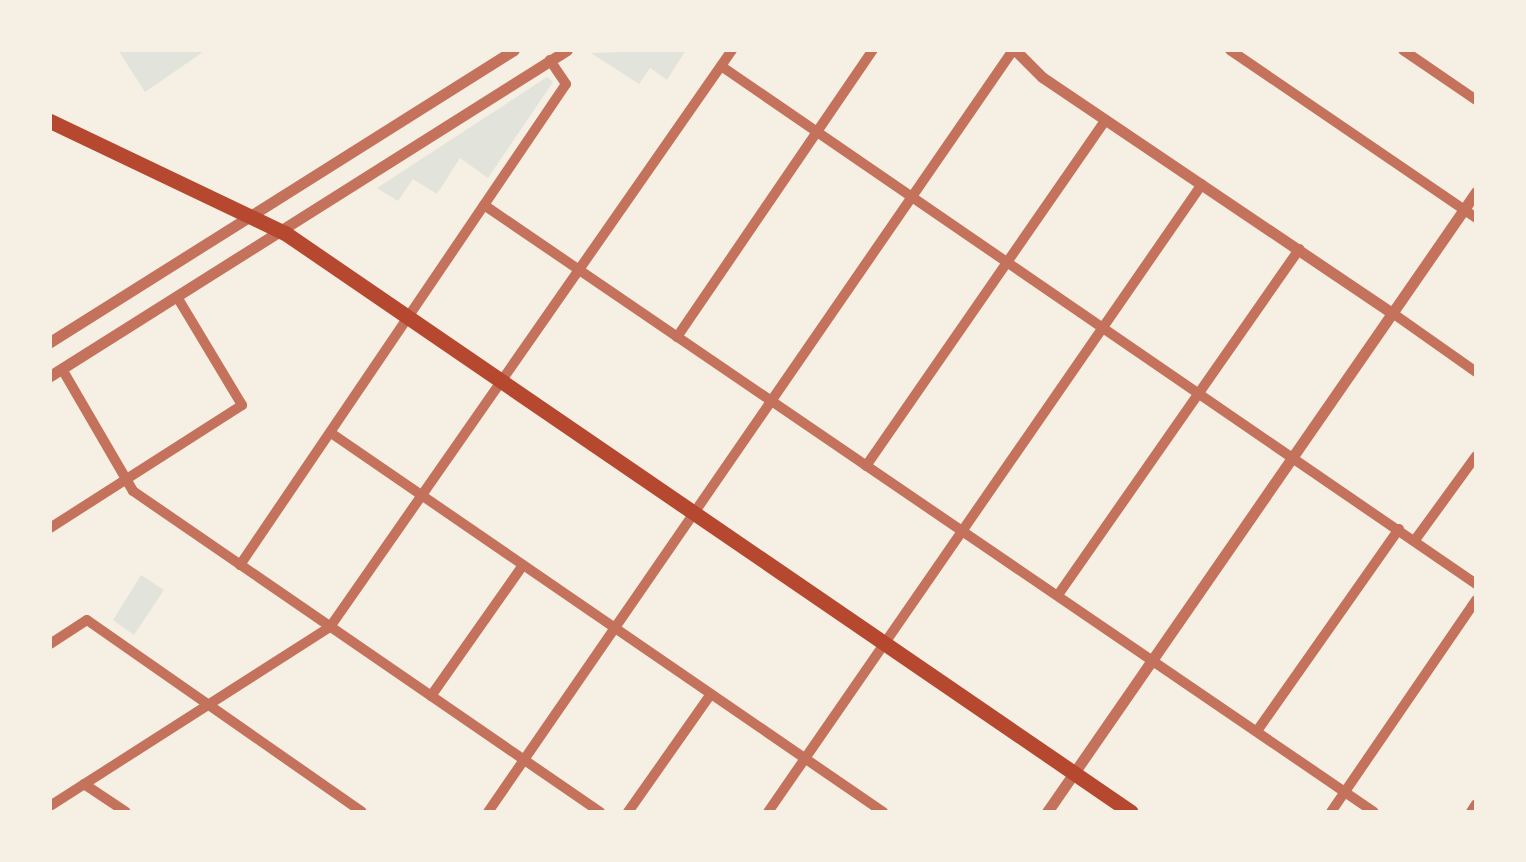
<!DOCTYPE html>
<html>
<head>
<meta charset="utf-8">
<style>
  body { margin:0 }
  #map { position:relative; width:1526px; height:862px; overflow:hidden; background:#f6efe4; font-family:Merriweather,serif }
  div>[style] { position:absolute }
  .green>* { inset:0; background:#e2e4dc }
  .minor>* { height:10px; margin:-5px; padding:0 5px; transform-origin:5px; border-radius:5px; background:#c5725c }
  .tertiary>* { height:11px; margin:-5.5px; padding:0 5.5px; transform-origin:5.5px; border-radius:5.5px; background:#c5725c }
  .primary>* { height:15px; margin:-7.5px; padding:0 7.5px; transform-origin:7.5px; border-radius:7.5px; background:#b5482f }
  span { translate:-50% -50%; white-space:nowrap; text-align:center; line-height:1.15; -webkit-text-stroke:8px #f6efe4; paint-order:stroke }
  .frame { position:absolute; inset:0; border:52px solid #f6efe4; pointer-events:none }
</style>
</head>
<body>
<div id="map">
  <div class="green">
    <i style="clip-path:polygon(118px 50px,206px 50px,145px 92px)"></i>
    <i style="clip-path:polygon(686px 50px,667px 80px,650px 68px,639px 84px,591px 53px)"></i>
    <i style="clip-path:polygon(547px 77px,553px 82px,488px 178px,460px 158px,437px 194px,413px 179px,398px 201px,377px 188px)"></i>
    <i style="clip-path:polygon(141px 575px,164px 590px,134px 635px,113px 620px)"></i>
  </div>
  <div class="minor">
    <i style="left:1230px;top:50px;width:298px;rotate:34.3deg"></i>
    <i style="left:1403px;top:50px;width:88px;rotate:34.4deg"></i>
    <i style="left:721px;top:66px;width:916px;rotate:34.45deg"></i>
    <i style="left:484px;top:205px;width:1077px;rotate:34.29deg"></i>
    <i style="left:1391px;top:312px;width:104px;rotate:35.2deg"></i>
    <i style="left:677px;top:337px;width:348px;rotate:-55.7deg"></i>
    <i style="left:62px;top:369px;width:141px;rotate:59.8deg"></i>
    <i style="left:133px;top:491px;width:567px;rotate:34.5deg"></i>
    <i style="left:331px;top:433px;width:670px;rotate:34.47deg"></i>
    <i style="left:866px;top:466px;width:421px;rotate:-55.3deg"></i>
    <i style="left:50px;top:528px;width:228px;rotate:-32.6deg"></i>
    <i style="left:242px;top:405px;width:126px;rotate:-121deg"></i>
    <i style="left:1415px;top:540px;width:104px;rotate:-54deg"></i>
    <i style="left:240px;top:565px;width:581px;rotate:-55.87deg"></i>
    <i style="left:566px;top:84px;width:29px;rotate:-124deg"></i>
    <i style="left:1058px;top:595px;width:422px;rotate:-55.1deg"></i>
    <i style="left:50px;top:644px;width:44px;rotate:-33deg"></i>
    <i style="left:87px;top:620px;width:335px;rotate:34.9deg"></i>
    <i style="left:431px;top:696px;width:160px;rotate:-54.9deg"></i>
    <i style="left:1257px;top:731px;width:247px;rotate:-54.9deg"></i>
    <i style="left:84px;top:784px;width:50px;rotate:33.7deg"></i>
    <i style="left:50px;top:806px;width:332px;rotate:-32.6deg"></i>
    <i style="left:330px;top:627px;width:703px;rotate:-55.13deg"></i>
    <i style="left:488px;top:812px;width:925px;rotate:-55.43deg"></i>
    <i style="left:628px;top:812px;width:144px;rotate:-54.9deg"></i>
    <i style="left:768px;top:812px;width:763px;rotate:-55.35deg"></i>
    <i style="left:1331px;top:812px;width:257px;rotate:-55.6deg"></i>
    <i style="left:1471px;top:812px;width:9px;rotate:-58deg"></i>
  </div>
  <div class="tertiary">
    <i style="left:1015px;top:50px;width:38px;rotate:45deg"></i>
    <i style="left:1042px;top:77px;width:421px;rotate:34deg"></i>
    <i style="left:50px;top:342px;width:548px;rotate:-32.18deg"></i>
    <i style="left:50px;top:376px;width:611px;rotate:-32.23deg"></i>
    <i style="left:1047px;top:812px;width:754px;rotate:-55.32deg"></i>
  </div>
  <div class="primary">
    <i style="left:50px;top:121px;width:260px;rotate:25.5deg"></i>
    <i style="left:285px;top:233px;width:1025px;rotate:34.39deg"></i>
  </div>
  <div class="frame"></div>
</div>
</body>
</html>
